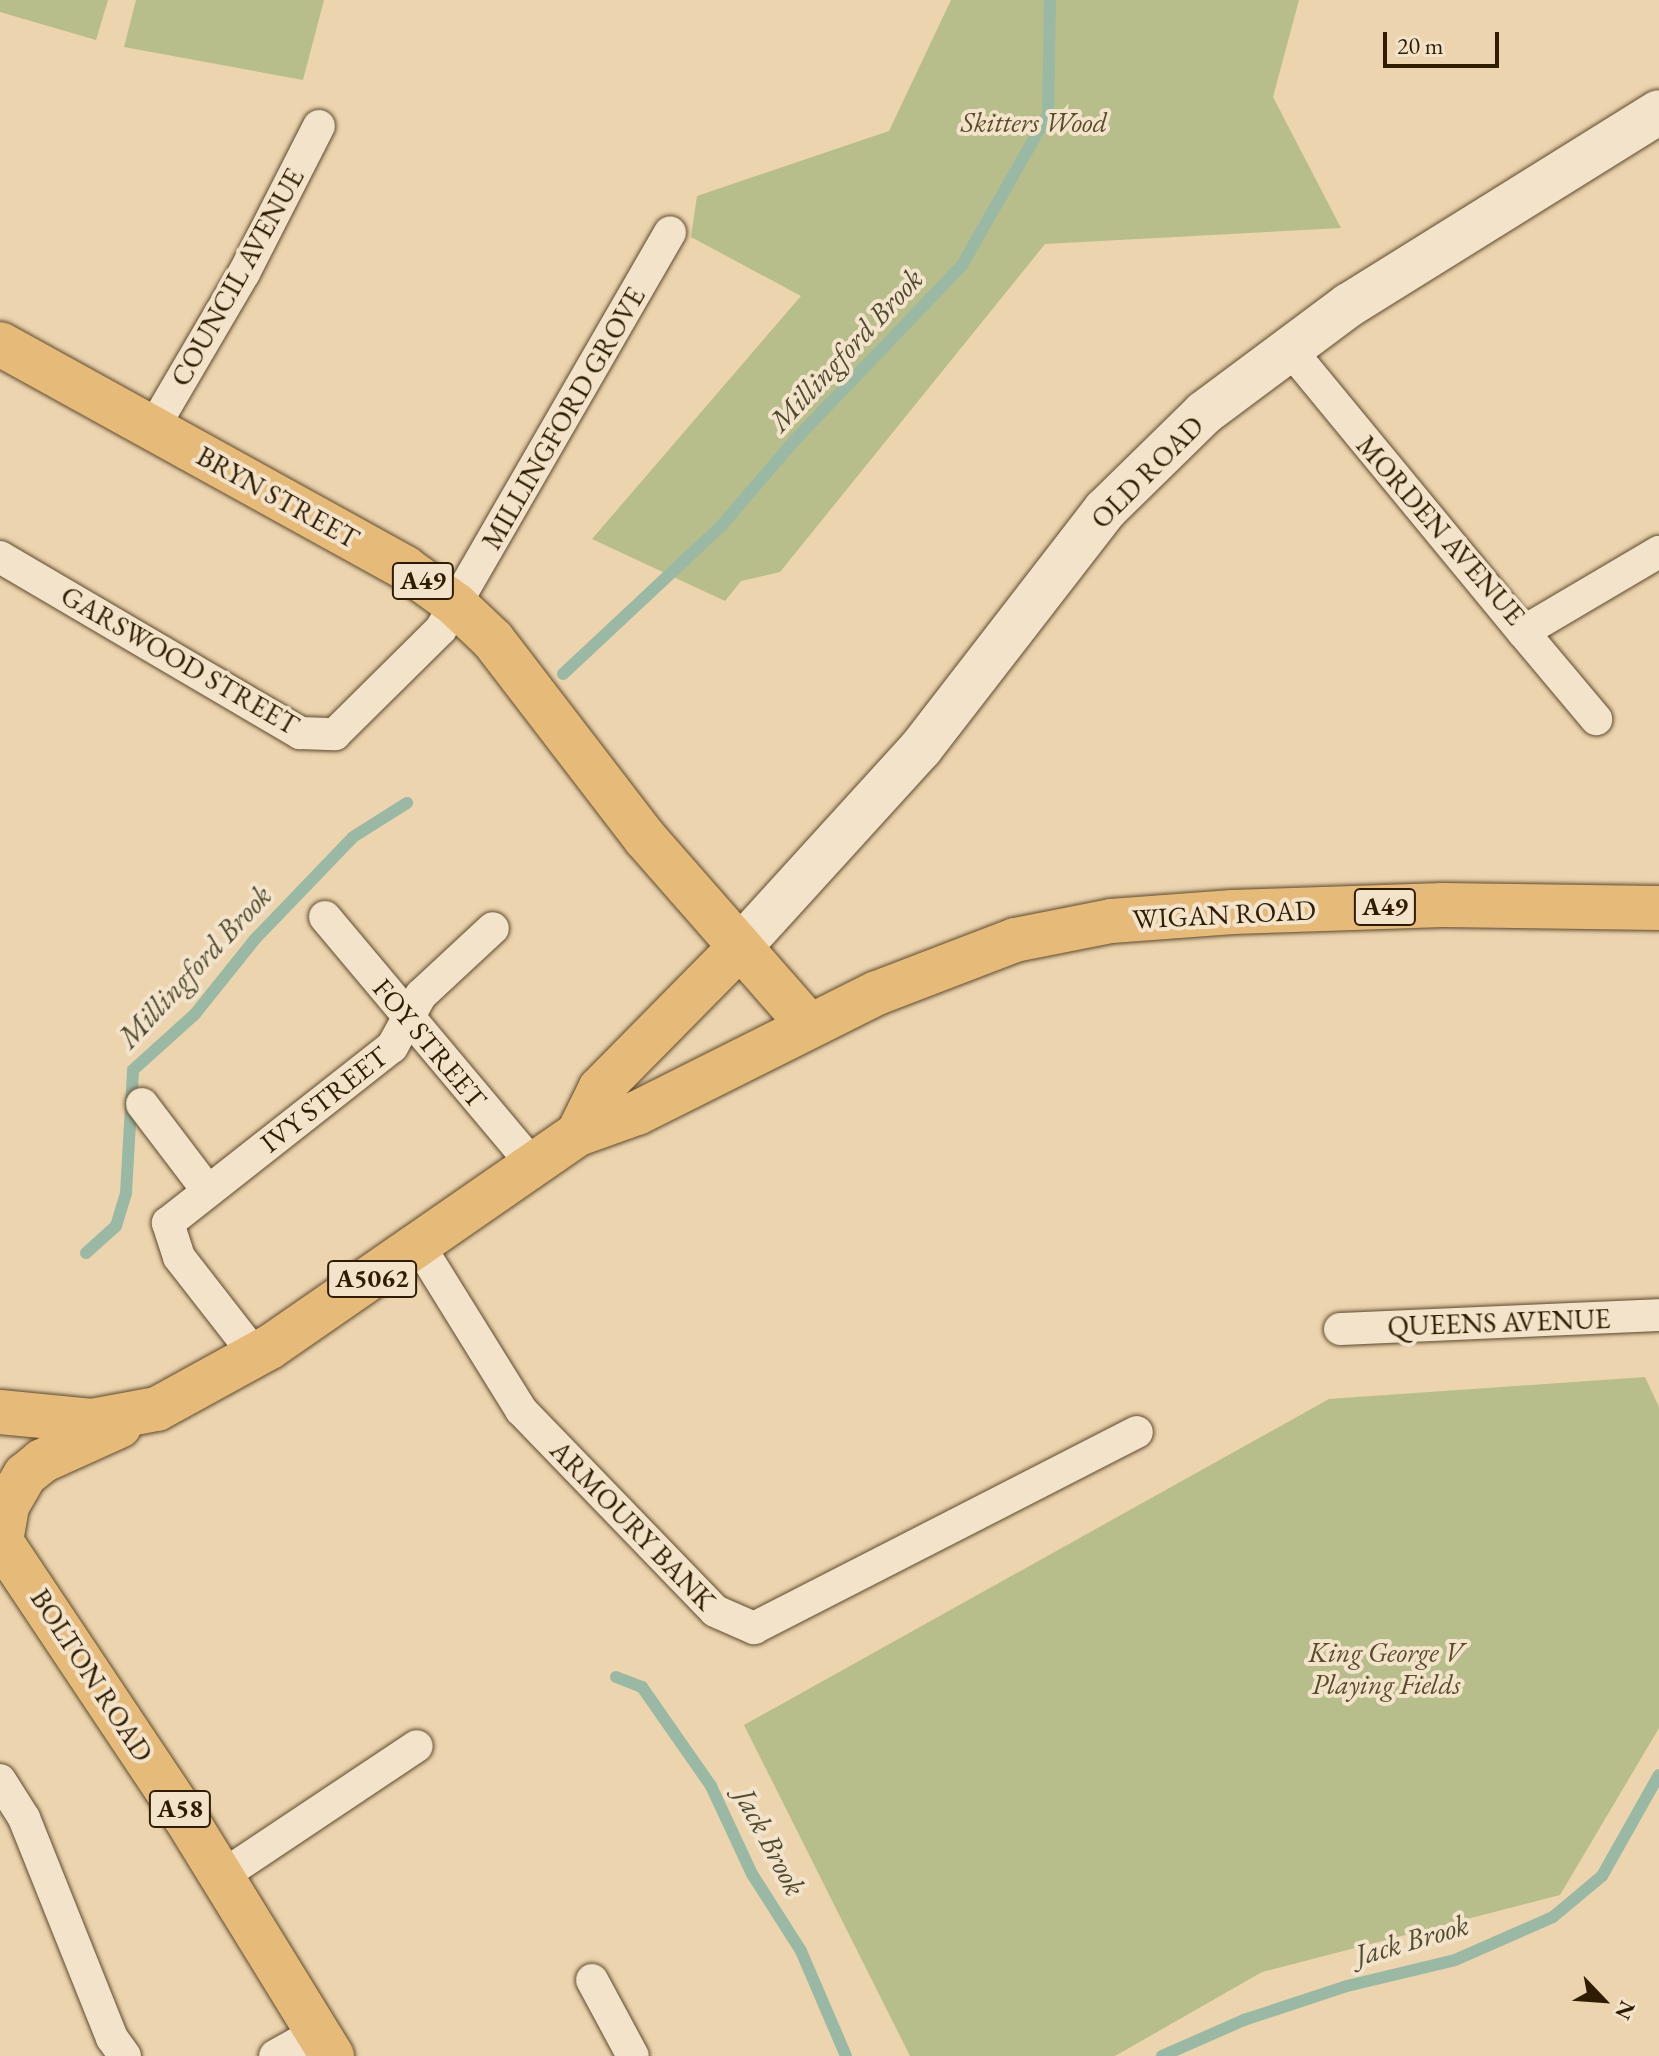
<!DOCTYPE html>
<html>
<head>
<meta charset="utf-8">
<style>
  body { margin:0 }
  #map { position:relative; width:1659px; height:2056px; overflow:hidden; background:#ecd4af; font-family:"EB Garamond",serif }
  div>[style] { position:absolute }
  .green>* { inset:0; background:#b7bd8b }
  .stream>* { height:12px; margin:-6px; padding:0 6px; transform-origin:6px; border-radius:6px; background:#9ab9a5 }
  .roads { filter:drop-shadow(0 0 2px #5e4a2c) drop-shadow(0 0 2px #5e4a2c) }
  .street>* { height:32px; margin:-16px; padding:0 16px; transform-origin:16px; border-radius:16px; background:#f3e3cb }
  .secondary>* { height:44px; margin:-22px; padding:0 22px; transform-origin:22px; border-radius:22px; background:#f3e3cb }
  .primary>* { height:44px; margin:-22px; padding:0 22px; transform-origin:22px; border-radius:22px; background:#e6ba78 }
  span { translate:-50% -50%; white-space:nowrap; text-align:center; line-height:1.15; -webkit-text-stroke:8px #f3e3cb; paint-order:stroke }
  .shield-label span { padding:2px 6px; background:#f3e3cb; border:2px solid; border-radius:6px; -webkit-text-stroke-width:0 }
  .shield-label { font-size:26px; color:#2f1c01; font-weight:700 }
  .park-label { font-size:28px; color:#584c2a; font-style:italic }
  .street-label { font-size:28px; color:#2f1c01 }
  .water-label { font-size:30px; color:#4f4b32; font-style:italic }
  .north { position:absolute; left:1563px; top:1960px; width:80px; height:80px; -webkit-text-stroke:6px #f3e3cb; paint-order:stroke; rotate:115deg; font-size:22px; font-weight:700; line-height:32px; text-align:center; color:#2f1c01 }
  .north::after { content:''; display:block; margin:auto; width:28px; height:36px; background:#2f1c01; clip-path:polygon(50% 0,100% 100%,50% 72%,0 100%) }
  .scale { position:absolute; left:1383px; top:32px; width:116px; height:36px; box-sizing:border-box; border:4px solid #2f1c01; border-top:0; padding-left:10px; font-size:24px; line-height:28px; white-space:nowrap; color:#2f1c01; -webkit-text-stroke:6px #f3e3cb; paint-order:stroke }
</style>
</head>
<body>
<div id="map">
  <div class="green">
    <i style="clip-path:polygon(0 0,108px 0,96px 40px,0 12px)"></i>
    <i style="clip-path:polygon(136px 0,324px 0,303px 80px,124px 47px)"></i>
    <i style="clip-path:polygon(951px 0,1299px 0,1273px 97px,1341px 228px,1045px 244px,780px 572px,741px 581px,725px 601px,592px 539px,801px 296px,691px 237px,697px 196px,889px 131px)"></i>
    <i style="clip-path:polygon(1645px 1377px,1659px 1407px,1659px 1728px,1560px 1895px,1262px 1972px,1115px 2056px,910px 2056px,744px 1725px,1329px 1399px)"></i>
  </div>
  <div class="stream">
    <i style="left:563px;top:674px;width:218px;rotate:-43.1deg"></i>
    <i style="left:722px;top:525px;width:111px;rotate:-49.4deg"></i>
    <i style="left:794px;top:441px;width:243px;rotate:-46.3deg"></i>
    <i style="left:962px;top:265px;width:174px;rotate:-60.3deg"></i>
    <i style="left:1048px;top:114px;width:114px;rotate:-89deg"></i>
    <i style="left:86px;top:1253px;width:40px;rotate:-42deg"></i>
    <i style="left:116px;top:1226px;width:34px;rotate:-73deg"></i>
    <i style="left:126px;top:1193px;width:123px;rotate:-86.7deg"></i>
    <i style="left:133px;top:1070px;width:84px;rotate:-42.1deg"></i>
    <i style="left:195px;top:1014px;width:96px;rotate:-51.3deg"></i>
    <i style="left:255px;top:939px;width:141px;rotate:-46.1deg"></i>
    <i style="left:353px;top:837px;width:64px;rotate:-32.2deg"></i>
    <i style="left:616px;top:1677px;width:28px;rotate:21deg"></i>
    <i style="left:642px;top:1687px;width:121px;rotate:55.1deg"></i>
    <i style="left:711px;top:1786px;width:97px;rotate:65deg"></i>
    <i style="left:752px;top:1874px;width:91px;rotate:57.5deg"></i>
    <i style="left:801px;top:1951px;width:114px;rotate:66.8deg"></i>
    <i style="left:1162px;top:2056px;width:90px;rotate:-23.7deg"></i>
    <i style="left:1244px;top:2020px;width:108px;rotate:-18.3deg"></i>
    <i style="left:1347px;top:1986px;width:111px;rotate:-13.5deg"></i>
    <i style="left:1455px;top:1960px;width:107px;rotate:-23.7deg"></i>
    <i style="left:1553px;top:1917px;width:64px;rotate:-39.9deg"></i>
    <i style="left:1602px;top:1876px;width:116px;rotate:-60.6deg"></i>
  </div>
  <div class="roads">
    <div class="street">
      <i style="left:1288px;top:347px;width:369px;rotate:50.5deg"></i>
      <i style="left:1523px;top:632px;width:158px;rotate:-30.5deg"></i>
      <i style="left:153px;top:428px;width:180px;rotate:-59.6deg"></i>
      <i style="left:244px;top:273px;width:165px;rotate:-63deg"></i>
      <i style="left:0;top:557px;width:348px;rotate:30.4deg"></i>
      <i style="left:300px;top:733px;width:35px;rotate:2deg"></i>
      <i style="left:335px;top:734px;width:149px;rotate:-44.7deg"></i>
      <i style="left:441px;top:629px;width:458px;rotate:-60deg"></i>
      <i style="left:1523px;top:632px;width:114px;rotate:50deg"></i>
      <i style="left:325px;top:917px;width:326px;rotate:50deg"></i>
      <i style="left:142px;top:1104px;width:109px;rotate:52.8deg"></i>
      <i style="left:420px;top:1247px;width:192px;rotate:58.2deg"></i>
      <i style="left:521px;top:1410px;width:279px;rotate:46deg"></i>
      <i style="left:715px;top:1611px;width:43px;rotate:23.6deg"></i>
      <i style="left:754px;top:1628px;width:430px;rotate:-27.1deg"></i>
      <i style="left:1340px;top:1329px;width:319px;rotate:-2.5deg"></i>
      <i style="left:256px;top:1356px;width:125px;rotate:-127.9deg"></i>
      <i style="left:179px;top:1257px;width:36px;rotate:-108deg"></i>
      <i style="left:168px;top:1223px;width:285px;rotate:-38.2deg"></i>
      <i style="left:392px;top:1047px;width:60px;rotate:-60.9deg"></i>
      <i style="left:421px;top:995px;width:98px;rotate:-42.9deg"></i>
      <i style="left:0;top:1780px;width:45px;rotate:57.7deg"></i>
      <i style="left:24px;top:1818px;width:237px;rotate:68.2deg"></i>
      <i style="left:112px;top:2038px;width:22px;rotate:54deg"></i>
      <i style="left:222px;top:1876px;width:234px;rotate:-33.7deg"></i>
      <i style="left:592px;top:1980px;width:86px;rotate:61.7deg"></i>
      <i style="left:275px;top:2056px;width:49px;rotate:-29.2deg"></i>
    </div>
    <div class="secondary">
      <i style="left:739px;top:948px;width:270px;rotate:-47.7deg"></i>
      <i style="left:921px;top:748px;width:301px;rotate:-52.3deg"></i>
      <i style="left:1105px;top:510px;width:139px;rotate:-44.4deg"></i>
      <i style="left:1204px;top:413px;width:181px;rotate:-36.7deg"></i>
      <i style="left:1349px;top:305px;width:365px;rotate:-31.9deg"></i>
    </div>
    <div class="primary">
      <i style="left:0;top:344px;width:463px;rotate:28.9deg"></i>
      <i style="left:405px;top:568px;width:62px;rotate:35.8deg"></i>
      <i style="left:455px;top:604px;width:52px;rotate:43.5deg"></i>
      <i style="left:493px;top:640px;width:250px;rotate:52.5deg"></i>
      <i style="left:645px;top:838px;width:247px;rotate:48.8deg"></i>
      <i style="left:578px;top:1134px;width:50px;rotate:-63.9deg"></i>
      <i style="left:600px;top:1089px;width:198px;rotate:-45.4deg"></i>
      <i style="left:0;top:1412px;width:92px;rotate:5.6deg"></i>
      <i style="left:92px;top:1421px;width:66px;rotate:-10.5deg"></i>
      <i style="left:157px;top:1409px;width:129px;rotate:-28.8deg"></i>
      <i style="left:270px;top:1347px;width:374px;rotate:-34.7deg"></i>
      <i style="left:578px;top:1134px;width:63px;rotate:-19.6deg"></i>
      <i style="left:637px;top:1113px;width:268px;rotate:-26.6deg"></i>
      <i style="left:877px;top:993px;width:148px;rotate:-21deg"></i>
      <i style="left:1015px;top:940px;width:98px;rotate:-11.2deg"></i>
      <i style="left:1111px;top:921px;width:122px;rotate:-4.2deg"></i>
      <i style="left:1233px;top:912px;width:210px;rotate:-1.9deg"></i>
      <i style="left:1443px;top:905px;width:216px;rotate:0.8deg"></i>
      <i style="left:0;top:1540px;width:333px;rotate:56.3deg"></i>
      <i style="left:185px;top:1817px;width:281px;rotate:58.4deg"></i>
      <i style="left:1px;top:1541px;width:36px;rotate:-80deg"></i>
      <i style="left:7px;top:1506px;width:36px;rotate:-60deg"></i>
      <i style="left:25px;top:1475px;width:22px;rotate:-39deg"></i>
      <i style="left:42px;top:1461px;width:85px;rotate:-24.4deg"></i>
    </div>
  </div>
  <div class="shield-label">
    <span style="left:423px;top:581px">A49</span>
    <span style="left:1385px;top:907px">A49</span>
    <span style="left:372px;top:1279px">A5062</span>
    <span style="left:180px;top:1809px">A58</span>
  </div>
  <div class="park-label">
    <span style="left:1034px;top:122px">Skitters Wood</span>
    <span style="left:1386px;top:1668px">King George V<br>Playing Fields</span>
  </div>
  <div class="street-label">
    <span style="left:237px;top:277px;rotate:-61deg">COUNCIL AVENUE</span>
    <span style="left:563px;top:418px;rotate:-60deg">MILLINGFORD GROVE</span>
    <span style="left:1147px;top:472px;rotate:-45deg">OLD ROAD</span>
    <span style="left:278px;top:497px;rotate:29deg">BRYN STREET</span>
    <span style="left:1441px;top:530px;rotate:49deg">MORDEN AVENUE</span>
    <span style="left:180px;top:660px;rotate:30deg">GARSWOOD STREET</span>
    <span style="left:1224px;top:914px;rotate:-3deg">WIGAN ROAD</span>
    <span style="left:430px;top:1043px;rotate:50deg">FOY STREET</span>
    <span style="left:324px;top:1099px;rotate:-38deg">IVY STREET</span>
    <span style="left:1499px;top:1322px;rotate:-2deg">QUEENS AVENUE</span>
    <span style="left:633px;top:1525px;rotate:46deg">ARMOURY BANK</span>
    <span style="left:92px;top:1675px;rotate:57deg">BOLTON ROAD</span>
  </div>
  <div class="water-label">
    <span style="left:846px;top:350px;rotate:-47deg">Millingford Brook</span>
    <span style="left:195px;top:967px;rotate:-47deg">Millingford Brook</span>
    <span style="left:770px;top:1842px;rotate:62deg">Jack Brook</span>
    <span style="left:1412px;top:1940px;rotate:-16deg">Jack Brook</span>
  </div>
  <div class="north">N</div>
  <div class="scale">20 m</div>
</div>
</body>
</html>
